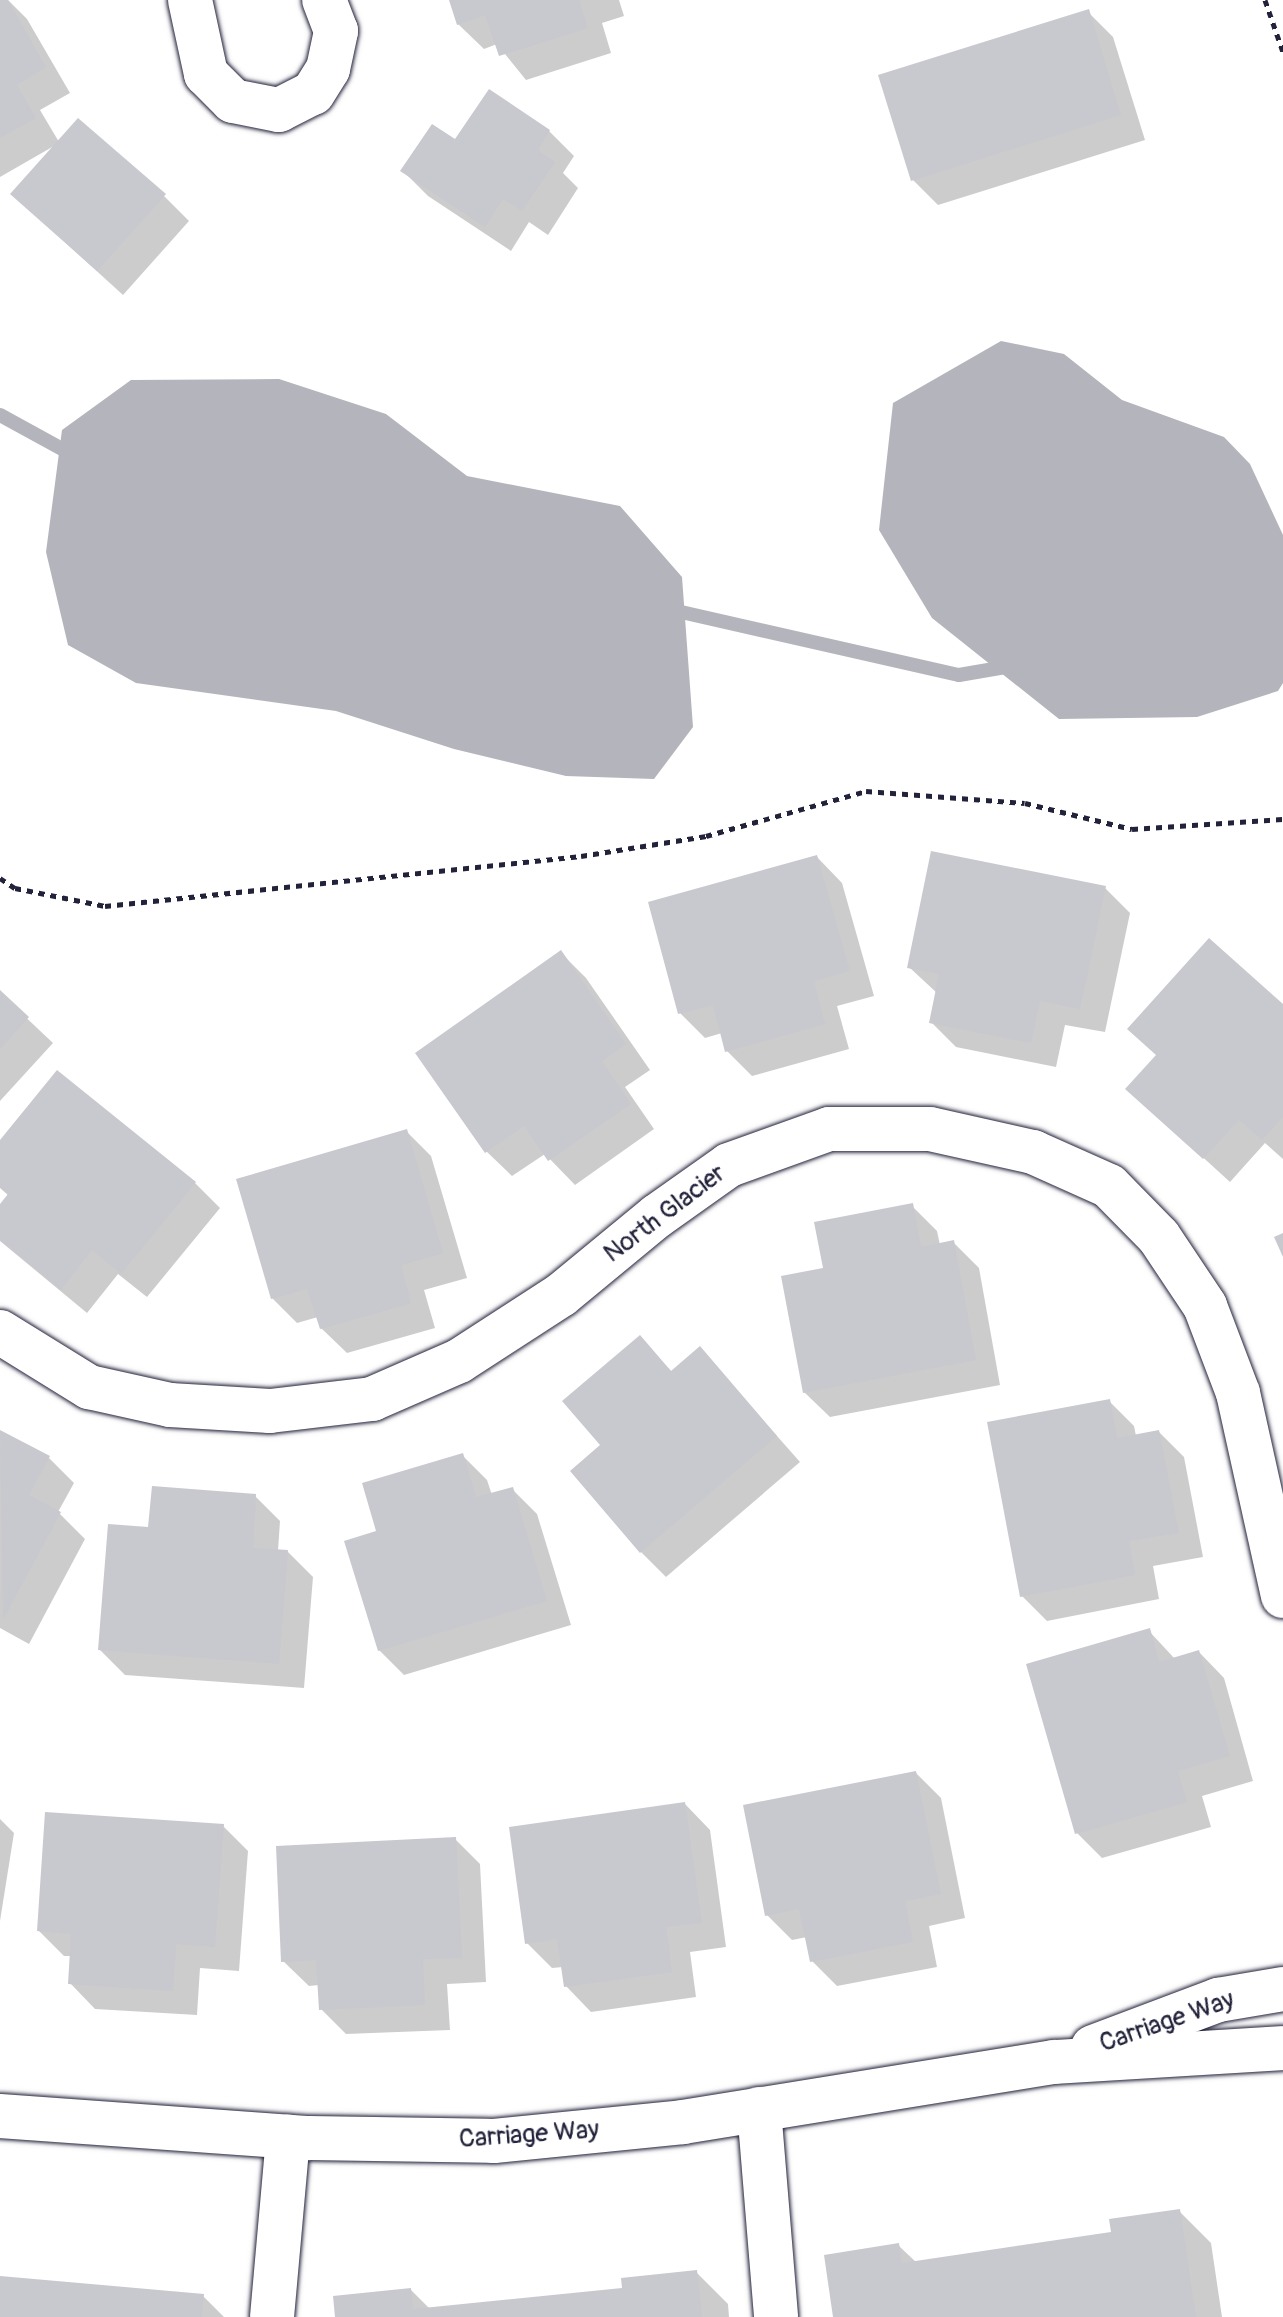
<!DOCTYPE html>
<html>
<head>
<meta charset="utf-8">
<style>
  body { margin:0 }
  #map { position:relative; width:1283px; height:2317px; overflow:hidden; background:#fff; font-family:Pangolin,sans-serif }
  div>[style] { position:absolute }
  .water>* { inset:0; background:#b4b4bc }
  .shadow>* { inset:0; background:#0003 }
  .stream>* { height:14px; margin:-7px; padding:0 7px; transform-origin:7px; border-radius:7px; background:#b4b4bc }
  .building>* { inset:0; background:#c8c8cf }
  .path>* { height:5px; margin-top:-2.5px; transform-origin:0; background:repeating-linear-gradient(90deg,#22223b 0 6px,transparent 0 12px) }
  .roads { filter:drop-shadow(0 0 2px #22223b) drop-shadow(0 0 2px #22223b) }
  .minor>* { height:44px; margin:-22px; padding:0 22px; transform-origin:22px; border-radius:22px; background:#fff }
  span { translate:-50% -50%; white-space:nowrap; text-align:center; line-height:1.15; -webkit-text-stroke:7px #fff; paint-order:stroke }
  .street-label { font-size:26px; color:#22223b }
</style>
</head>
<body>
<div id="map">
  <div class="water">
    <i style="clip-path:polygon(1001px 341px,1064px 354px,1122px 400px,1224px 437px,1250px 464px,1283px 535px,1283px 683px,1278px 691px,1197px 717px,1059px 719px,932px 618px,879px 530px,893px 403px)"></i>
    <i style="clip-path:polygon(279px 379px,386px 414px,467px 476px,620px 506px,682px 577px,693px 727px,654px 779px,566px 776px,454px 749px,336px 711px,136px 683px,68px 645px,46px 552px,62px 430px,131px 380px)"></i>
  </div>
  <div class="shadow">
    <i style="clip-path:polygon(0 0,8px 0,27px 19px,70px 93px,40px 110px,59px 142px,164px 196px,189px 221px,123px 295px,12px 194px,54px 146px,0 177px)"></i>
    <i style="clip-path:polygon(451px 0,619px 0,624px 16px,602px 23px,611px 53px,526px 80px,497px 44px,484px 49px,458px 24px)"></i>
    <i style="clip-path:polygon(1088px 12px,1113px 37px,1145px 140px,938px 205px,913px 180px)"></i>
    <i style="clip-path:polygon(549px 131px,574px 156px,563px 173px,578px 188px,548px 235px,529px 222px,511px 251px,428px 196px,403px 171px,456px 141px)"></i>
    <i style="clip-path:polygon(817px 857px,842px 883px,874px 996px,837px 1006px,849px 1049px,752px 1076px,727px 1051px,722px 1033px,705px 1038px,680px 1013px)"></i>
    <i style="clip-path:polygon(1105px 888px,1130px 913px,1105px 1032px,1065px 1025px,1056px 1067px,956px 1047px,931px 1022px,937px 993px,910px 968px)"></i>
    <i style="clip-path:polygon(561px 953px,586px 978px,650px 1070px,625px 1087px,654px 1129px,575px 1185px,545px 1154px,512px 1176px,486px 1151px)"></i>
    <i style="clip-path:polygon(0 993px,53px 1043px,0 1101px)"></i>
    <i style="clip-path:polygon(1283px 1007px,1283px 1159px,1265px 1143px,1230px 1182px,1128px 1089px)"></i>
    <i style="clip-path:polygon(406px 1131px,431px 1156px,467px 1278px,424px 1290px,435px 1328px,347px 1353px,321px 1328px,318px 1317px,297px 1323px,272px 1298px)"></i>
    <i style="clip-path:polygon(0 1144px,195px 1183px,220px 1208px,147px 1297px,118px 1274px,87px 1313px,0 1241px,0 1207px,9px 1196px,0 1188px)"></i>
    <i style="clip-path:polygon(912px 1206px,937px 1231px,940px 1245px,954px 1243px,979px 1268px,1000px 1385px,830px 1417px,804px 1392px,825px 1269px)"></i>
    <i style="clip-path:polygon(640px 1338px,672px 1372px,700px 1349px,800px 1462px,666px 1577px,641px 1552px)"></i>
    <i style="clip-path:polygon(1109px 1401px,1134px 1426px,1136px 1436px,1159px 1432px,1184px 1457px,1203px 1557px,1153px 1566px,1159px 1599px,1047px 1621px,1022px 1596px)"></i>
    <i style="clip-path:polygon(0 1432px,49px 1458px,74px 1483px,58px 1512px,85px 1539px,29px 1644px,0 1628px)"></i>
    <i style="clip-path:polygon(462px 1455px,487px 1480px,492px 1495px,512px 1489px,537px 1514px,571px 1625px,404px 1675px,379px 1650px)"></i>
    <i style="clip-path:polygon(255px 1496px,280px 1521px,278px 1551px,288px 1552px,313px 1577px,304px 1688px,125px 1675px,100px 1650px,150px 1529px)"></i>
    <i style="clip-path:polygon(1149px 1631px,1175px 1659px,1199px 1652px,1224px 1678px,1253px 1781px,1202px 1796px,1211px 1827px,1102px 1858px,1077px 1833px)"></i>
    <i style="clip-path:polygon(916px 1773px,941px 1798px,965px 1918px,929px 1926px,937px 1967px,837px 1986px,812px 1961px,807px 1937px,792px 1940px,767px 1915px)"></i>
    <i style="clip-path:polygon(685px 1804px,710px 1830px,726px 1947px,690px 1952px,696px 1997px,591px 2012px,566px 1986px,563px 1967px,552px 1968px,527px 1943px)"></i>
    <i style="clip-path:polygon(0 1819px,14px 1833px,0 1921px)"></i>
    <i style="clip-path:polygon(223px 1826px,248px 1851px,239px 1971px,200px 1968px,197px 2015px,95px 2009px,70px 1983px,72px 1956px,64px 1956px,39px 1931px)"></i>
    <i style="clip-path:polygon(455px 1839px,480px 1864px,486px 1982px,447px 1984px,450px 2030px,346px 2034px,321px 2009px,319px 1985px,309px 1986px,283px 1961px)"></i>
    <i style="clip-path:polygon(1179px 2211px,1211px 2243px,1222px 2317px,835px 2317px,899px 2246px,917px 2263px,1113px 2234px)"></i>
    <i style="clip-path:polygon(696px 2272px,728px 2304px,729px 2317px,337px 2317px,411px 2290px,430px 2309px,624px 2289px)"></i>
    <i style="clip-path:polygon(0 2278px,203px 2296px,224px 2317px,0 2317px)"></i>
  </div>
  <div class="stream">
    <i style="left:0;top:415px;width:83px;rotate:28.7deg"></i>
    <i style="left:668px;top:609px;width:298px;rotate:12.8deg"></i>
    <i style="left:959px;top:675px;width:53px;rotate:-9.8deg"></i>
  </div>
  <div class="building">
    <i style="clip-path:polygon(0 0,8px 0,46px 67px,17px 85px,36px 118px,0 138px)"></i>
    <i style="clip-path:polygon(449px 0,579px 0,588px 28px,499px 56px,485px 15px,457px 25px)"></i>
    <i style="clip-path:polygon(1089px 9px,1121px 115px,911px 181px,878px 75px)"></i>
    <i style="clip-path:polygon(489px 89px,550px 130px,538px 150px,555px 162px,522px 211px,503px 199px,485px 227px,400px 171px,432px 124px,455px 139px)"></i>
    <i style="clip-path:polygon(78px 118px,166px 194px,97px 271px,10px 194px)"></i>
    <i style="clip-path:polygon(931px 851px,1106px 886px,1080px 1009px,1040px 1001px,1031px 1043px,929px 1023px,939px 974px,907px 968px)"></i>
    <i style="clip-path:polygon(817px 855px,850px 971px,814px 981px,825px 1024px,725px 1052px,713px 1005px,678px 1014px,648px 902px)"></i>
    <i style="clip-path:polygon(1209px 938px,1283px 1004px,1283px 1117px,1262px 1140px,1239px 1120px,1203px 1159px,1125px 1089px,1156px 1055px,1127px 1029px)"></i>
    <i style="clip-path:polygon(561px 950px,626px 1044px,602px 1061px,631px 1104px,548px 1161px,524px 1126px,485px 1153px,415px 1053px)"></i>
    <i style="clip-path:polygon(0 990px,29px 1017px,0 1049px)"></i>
    <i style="clip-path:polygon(57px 1070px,196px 1182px,121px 1274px,92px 1250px,61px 1290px,0 1240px,0 1204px,8px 1194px,0 1187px,0 1140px)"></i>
    <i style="clip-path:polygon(407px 1129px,443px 1253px,401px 1265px,411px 1303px,320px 1329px,307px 1289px,271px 1299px,236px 1179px)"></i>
    <i style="clip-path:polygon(913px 1203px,921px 1247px,954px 1240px,976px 1360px,803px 1393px,781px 1276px,823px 1268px,814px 1222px)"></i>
    <i style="clip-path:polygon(1283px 1233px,1283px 1257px,1274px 1237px)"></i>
    <i style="clip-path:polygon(640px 1335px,671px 1371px,700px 1346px,777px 1436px,640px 1553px,570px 1471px,600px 1445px,562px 1401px)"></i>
    <i style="clip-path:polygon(1110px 1399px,1117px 1438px,1159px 1430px,1179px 1533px,1129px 1541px,1135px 1575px,1020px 1597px,987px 1422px)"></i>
    <i style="clip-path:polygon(0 1430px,50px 1456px,29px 1495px,61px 1512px,3px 1620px)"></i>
    <i style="clip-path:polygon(463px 1453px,476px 1497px,513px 1487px,547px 1601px,378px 1651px,344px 1541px,376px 1531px,362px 1483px)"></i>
    <i style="clip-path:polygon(152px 1486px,256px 1494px,253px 1548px,288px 1550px,279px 1664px,98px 1650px,108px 1524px,148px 1527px)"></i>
    <i style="clip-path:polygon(1150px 1628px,1159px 1662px,1199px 1650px,1230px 1756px,1178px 1771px,1187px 1802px,1075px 1834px,1026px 1664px)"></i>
    <i style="clip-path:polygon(916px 1771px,941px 1894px,905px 1901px,913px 1942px,810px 1962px,799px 1909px,765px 1916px,743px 1805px)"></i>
    <i style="clip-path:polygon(685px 1802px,702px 1923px,666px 1927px,672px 1972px,564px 1987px,557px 1939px,525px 1944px,509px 1827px)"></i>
    <i style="clip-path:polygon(45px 1812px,224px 1824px,215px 1947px,176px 1944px,173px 1991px,68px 1984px,71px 1934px,37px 1931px)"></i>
    <i style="clip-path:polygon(456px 1837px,462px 1958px,423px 1959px,425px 2005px,319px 2010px,316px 1960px,281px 1962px,276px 1846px)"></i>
    <i style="clip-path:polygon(1180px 2209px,1196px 2317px,833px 2317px,824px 2255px,899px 2243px,902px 2263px,1111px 2232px,1109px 2219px)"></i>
    <i style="clip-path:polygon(697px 2270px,702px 2317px,335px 2317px,333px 2296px,411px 2288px,413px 2309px,622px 2288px,621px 2278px)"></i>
    <i style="clip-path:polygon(0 2276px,204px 2294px,202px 2317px,0 2317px)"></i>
  </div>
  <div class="path">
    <i style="left:1265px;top:0;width:55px;rotate:70.9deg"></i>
    <i style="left:0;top:878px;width:18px;rotate:34deg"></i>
    <i style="left:15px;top:888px;width:92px;rotate:11.3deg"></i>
    <i style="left:105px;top:906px;width:479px;rotate:-6deg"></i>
    <i style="left:581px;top:856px;width:127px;rotate:-9.1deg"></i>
    <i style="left:706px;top:836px;width:166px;rotate:-15.7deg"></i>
    <i style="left:866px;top:791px;width:159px;rotate:4.3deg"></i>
    <i style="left:1025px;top:803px;width:110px;rotate:13.7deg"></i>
    <i style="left:1132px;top:829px;width:151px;rotate:-3.8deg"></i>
  </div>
  <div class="roads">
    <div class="minor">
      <i style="left:190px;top:0;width:76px;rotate:77.8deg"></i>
      <i style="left:206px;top:74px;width:38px;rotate:45deg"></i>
      <i style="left:233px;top:101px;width:47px;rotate:11.1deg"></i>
      <i style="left:279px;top:110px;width:38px;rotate:-27deg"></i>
      <i style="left:313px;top:93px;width:28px;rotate:-58deg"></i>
      <i style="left:328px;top:69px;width:39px;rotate:-78deg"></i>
      <i style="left:336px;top:31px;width:33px;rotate:-111deg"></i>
      <i style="left:0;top:1332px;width:105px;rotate:31.7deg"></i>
      <i style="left:89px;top:1387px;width:83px;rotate:12.5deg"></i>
      <i style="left:170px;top:1405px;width:100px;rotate:3.4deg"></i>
      <i style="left:270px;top:1411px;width:103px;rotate:-6.7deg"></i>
      <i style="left:372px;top:1399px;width:95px;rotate:-23.6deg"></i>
      <i style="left:459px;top:1361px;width:121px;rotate:-32.9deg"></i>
      <i style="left:561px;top:1295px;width:124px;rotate:-39.5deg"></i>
      <i style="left:657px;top:1216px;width:88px;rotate:-35.3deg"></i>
      <i style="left:729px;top:1165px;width:106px;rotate:-19.8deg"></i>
      <i style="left:829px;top:1129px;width:101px"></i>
      <i style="left:930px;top:1129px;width:106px;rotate:12.6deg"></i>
      <i style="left:1033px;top:1152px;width:83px;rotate:24.1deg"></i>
      <i style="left:1109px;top:1186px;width:71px;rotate:45.6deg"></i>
      <i style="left:1159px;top:1237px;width:83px;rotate:56.3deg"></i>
      <i style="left:1205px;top:1306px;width:93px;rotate:69.2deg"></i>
      <i style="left:1238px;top:1393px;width:208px;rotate:77.5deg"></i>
      <i style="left:1093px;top:2047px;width:134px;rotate:-20.6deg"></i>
      <i style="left:1218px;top:2000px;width:66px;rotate:-9.6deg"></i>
      <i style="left:759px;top:2109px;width:209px;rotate:85.3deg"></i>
      <i style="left:0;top:2116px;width:310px;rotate:4.1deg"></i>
      <i style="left:309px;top:2138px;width:185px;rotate:0.9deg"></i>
      <i style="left:494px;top:2141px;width:190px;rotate:-5.7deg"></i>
      <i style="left:683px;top:2122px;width:376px;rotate:-9.2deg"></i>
      <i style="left:1054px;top:2062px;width:229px;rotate:-3.5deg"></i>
      <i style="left:272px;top:2317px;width:181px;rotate:-84.9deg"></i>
    </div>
  </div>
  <div class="street-label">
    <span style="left:665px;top:1214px;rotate:-37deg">North Glacier</span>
    <span style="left:1167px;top:2022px;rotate:-19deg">Carriage Way</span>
    <span style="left:529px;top:2135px;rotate:-4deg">Carriage Way</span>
  </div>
</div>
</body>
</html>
